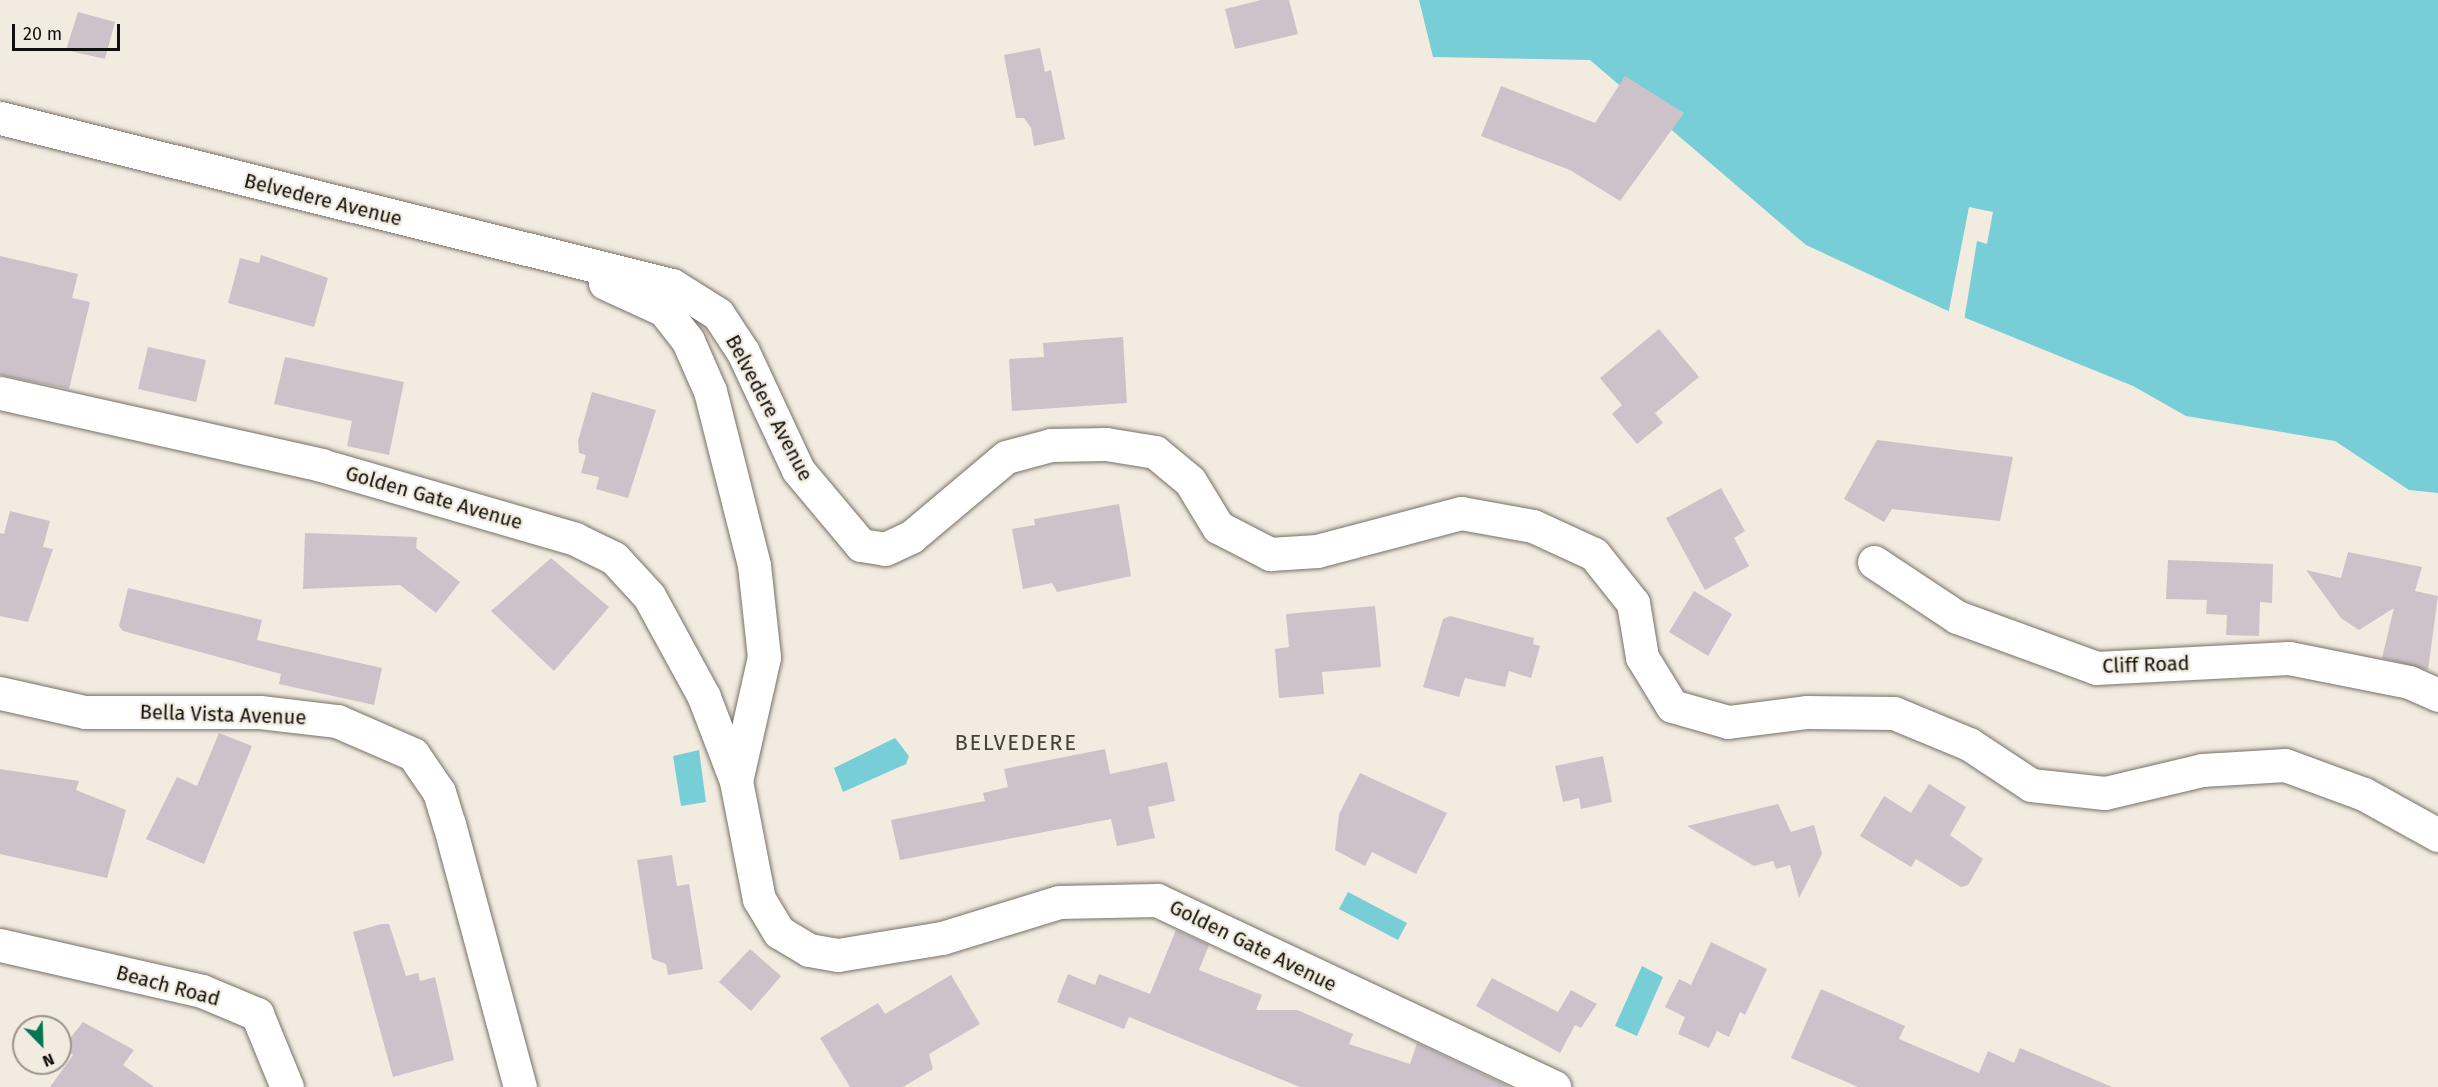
<!DOCTYPE html>
<html>
<head>
<meta charset="utf-8">
<style>
  body { margin:0 }
  #map { position:relative; width:2438px; height:1087px; overflow:hidden; background:#f2ebe0; font-family:"Fira Sans",sans-serif }
  div>[style] { position:absolute }
  .water>* { inset:0; background:#78ced6 }
  .pier>* { inset:0; background:#f2ebe0 }
  .building>* { inset:0; background:#cdc2ca }
  .roads { filter:drop-shadow(0 0 2px #777167) drop-shadow(0 0 2px #777167) }
  .minor>* { height:33px; margin:-16.5px; padding:0 16.5px; transform-origin:16.5px; border-radius:16.5px; background:#fff }
  span { translate:-50% -50%; white-space:nowrap; text-align:center; line-height:1.15; -webkit-text-stroke:4.5px #f2ebe0; paint-order:stroke }
  .street-label { font-size:20px; color:#13110d }
  .quarter-label { font-size:22px; color:#474239; letter-spacing:1.5px }
  .north { position:absolute; left:12px; top:1015px; width:60px; height:60px; box-sizing:border-box; background:#f2ebe0; border:2px solid #99948c; border-radius:50%; rotate:157deg; font-size:16px; font-weight:700; line-height:24px; text-align:center; color:#13110d }
  .north::after { content:''; display:block; margin:auto; width:21px; height:27px; background:#04754e; clip-path:polygon(50% 0,100% 100%,50% 72%,0 100%) }
  .scale { position:absolute; left:12px; top:24px; width:108px; height:27px; box-sizing:border-box; border:3px solid #13110d; border-top:0; padding-left:8px; font-size:18px; line-height:21px; white-space:nowrap; color:#13110d; -webkit-text-stroke:4px #f2ebe0; paint-order:stroke }
</style>
</head>
<body>
<div id="map">
  <div class="water">
    <i style="clip-path:polygon(1419px 0,2438px 0,2438px 493px,2409px 490px,2335px 441px,2186px 416px,2133px 386px,1946px 310px,1806px 245px,1590px 60px,1433px 57px)"></i>
    <i style="clip-path:polygon(895px 738px,909px 756px,906px 764px,843px 792px,834px 768px)"></i>
    <i style="clip-path:polygon(699px 750px,706px 802px,681px 806px,673px 756px)"></i>
    <i style="clip-path:polygon(1348px 892px,1407px 923px,1398px 940px,1339px 909px)"></i>
    <i style="clip-path:polygon(1642px 966px,1663px 977px,1637px 1036px,1615px 1026px)"></i>
  </div>
  <div class="pier">
    <i style="clip-path:polygon(1969px 207px,1993px 212px,1987px 244px,1977px 241px,1964px 321px,1948px 315px)"></i>
  </div>
  <div class="building">
    <i style="clip-path:polygon(1261px 0,1289px 0,1298px 34px,1235px 49px,1225px 9px)"></i>
    <i style="clip-path:polygon(78px 12px,115px 22px,105px 59px,66px 50px)"></i>
    <i style="clip-path:polygon(1040px 48px,1045px 72px,1051px 70px,1065px 139px,1034px 146px,1031px 128px,1024px 118px,1016px 118px,1004px 55px)"></i>
    <i style="clip-path:polygon(1625px 76px,1684px 113px,1620px 201px,1570px 170px,1481px 136px,1501px 86px,1595px 123px)"></i>
    <i style="clip-path:polygon(261px 255px,328px 278px,314px 327px,228px 303px,240px 258px,259px 263px)"></i>
    <i style="clip-path:polygon(0 256px,78px 274px,72px 298px,90px 302px,69px 389px,0 375px)"></i>
    <i style="clip-path:polygon(1659px 329px,1699px 377px,1655px 413px,1663px 423px,1637px 444px,1612px 414px,1622px 405px,1600px 378px)"></i>
    <i style="clip-path:polygon(1123px 337px,1127px 403px,1012px 411px,1009px 359px,1044px 357px,1043px 343px)"></i>
    <i style="clip-path:polygon(148px 347px,206px 360px,196px 402px,138px 389px)"></i>
    <i style="clip-path:polygon(285px 357px,404px 382px,389px 455px,347px 446px,352px 421px,274px 404px)"></i>
    <i style="clip-path:polygon(592px 392px,656px 410px,628px 498px,596px 489px,599px 477px,581px 473px,586px 455px,579px 453px,578px 441px)"></i>
    <i style="clip-path:polygon(1877px 440px,2013px 457px,2000px 521px,1892px 509px,1884px 522px,1844px 499px)"></i>
    <i style="clip-path:polygon(1721px 488px,1745px 531px,1734px 538px,1749px 566px,1705px 590px,1666px 518px)"></i>
    <i style="clip-path:polygon(1119px 504px,1131px 576px,1057px 592px,1052px 583px,1023px 589px,1012px 529px,1035px 525px,1034px 519px)"></i>
    <i style="clip-path:polygon(10px 511px,50px 521px,43px 547px,53px 549px,28px 622px,0 616px,0 533px,4px 534px)"></i>
    <i style="clip-path:polygon(305px 533px,417px 537px,416px 548px,460px 582px,436px 613px,400px 585px,303px 589px)"></i>
    <i style="clip-path:polygon(2348px 552px,2422px 567px,2415px 591px,2438px 596px,2428px 670px,2382px 658px,2394px 608px,2359px 630px,2341px 618px,2306px 570px,2341px 578px)"></i>
    <i style="clip-path:polygon(551px 558px,609px 607px,554px 671px,491px 611px)"></i>
    <i style="clip-path:polygon(2168px 560px,2273px 564px,2272px 603px,2260px 602px,2259px 636px,2226px 635px,2227px 615px,2206px 614px,2207px 600px,2166px 599px)"></i>
    <i style="clip-path:polygon(128px 588px,262px 620px,257px 640px,382px 668px,374px 705px,279px 684px,281px 674px,123px 631px,119px 626px)"></i>
    <i style="clip-path:polygon(1694px 591px,1732px 614px,1708px 656px,1669px 632px)"></i>
    <i style="clip-path:polygon(1375px 606px,1381px 667px,1322px 672px,1324px 694px,1279px 698px,1275px 649px,1289px 647px,1286px 614px)"></i>
    <i style="clip-path:polygon(1450px 616px,1534px 638px,1533px 644px,1540px 646px,1531px 678px,1509px 671px,1505px 687px,1465px 678px,1459px 697px,1423px 687px,1443px 619px)"></i>
    <i style="clip-path:polygon(219px 733px,252px 746px,204px 864px,146px 839px,177px 777px,197px 786px)"></i>
    <i style="clip-path:polygon(1105px 749px,1110px 774px,1167px 762px,1175px 801px,1148px 807px,1155px 838px,1117px 846px,1111px 819px,900px 860px,891px 820px,985px 801px,983px 793px,1008px 787px,1004px 769px)"></i>
    <i style="clip-path:polygon(1603px 756px,1612px 802px,1581px 809px,1579px 798px,1563px 802px,1555px 766px)"></i>
    <i style="clip-path:polygon(0 769px,79px 781px,76px 790px,126px 810px,107px 878px,0 854px)"></i>
    <i style="clip-path:polygon(1360px 773px,1447px 813px,1416px 874px,1372px 852px,1365px 866px,1335px 850px,1339px 814px)"></i>
    <i style="clip-path:polygon(1929px 784px,1966px 807px,1950px 835px,1983px 859px,1968px 885px,1961px 887px,1916px 859px,1911px 867px,1860px 836px,1884px 796px,1911px 813px)"></i>
    <i style="clip-path:polygon(1778px 804px,1791px 832px,1814px 825px,1822px 854px,1799px 898px,1790px 865px,1776px 869px,1773px 861px,1754px 866px,1687px 826px)"></i>
    <i style="clip-path:polygon(672px 855px,677px 886px,689px 884px,703px 969px,668px 975px,666px 964px,652px 959px,637px 860px)"></i>
    <i style="clip-path:polygon(382px 924px,389px 924px,406px 976px,418px 973px,420px 981px,435px 977px,454px 1060px,393px 1077px,353px 932px)"></i>
    <i style="clip-path:polygon(1176px 930px,1209px 945px,1199px 970px,1262px 995px,1256px 1010px,1297px 1010px,1353px 1034px,1349px 1044px,1410px 1064px,1417px 1043px,1510px 1087px,1300px 1087px,1129px 1017px,1124px 1029px,1057px 1002px,1068px 974px,1095px 985px,1099px 974px,1150px 994px)"></i>
    <i style="clip-path:polygon(1711px 942px,1767px 969px,1745px 1015px,1740px 1012px,1729px 1037px,1717px 1031px,1709px 1048px,1678px 1034px,1685px 1017px,1665px 1007px,1679px 979px,1691px 985px)"></i>
    <i style="clip-path:polygon(750px 949px,781px 976px,751px 1011px,719px 982px)"></i>
    <i style="clip-path:polygon(951px 975px,980px 1024px,929px 1054px,933px 1069px,903px 1087px,850px 1087px,820px 1038px,878px 1003px,885px 1014px)"></i>
    <i style="clip-path:polygon(1492px 978px,1558px 1012px,1571px 990px,1597px 1004px,1581px 1028px,1575px 1025px,1560px 1053px,1476px 1006px)"></i>
    <i style="clip-path:polygon(1821px 989px,1905px 1026px,1899px 1039px,1979px 1073px,1988px 1051px,2014px 1063px,2020px 1048px,2112px 1087px,1858px 1087px,1791px 1058px)"></i>
    <i style="clip-path:polygon(83px 1022px,134px 1050px,123px 1065px,154px 1087px,50px 1087px,73px 1055px,63px 1047px)"></i>
  </div>
  <div class="roads">
    <div class="minor">
      <i style="left:0;top:118px;width:692px;rotate:13.96deg"></i>
      <i style="left:672px;top:285px;width:54px;rotate:32.2deg"></i>
      <i style="left:718px;top:314px;width:45px;rotate:56.7deg"></i>
      <i style="left:743px;top:352px;width:130px;rotate:65deg"></i>
      <i style="left:798px;top:470px;width:98px;rotate:50deg"></i>
      <i style="left:861px;top:545px;width:24px;rotate:9deg"></i>
      <i style="left:885px;top:549px;width:29px;rotate:-25deg"></i>
      <i style="left:911px;top:537px;width:124px;rotate:-40.1deg"></i>
      <i style="left:1006px;top:457px;width:47px;rotate:-14.9deg"></i>
      <i style="left:1051px;top:445px;width:55px;rotate:-1deg"></i>
      <i style="left:1106px;top:444px;width:50px;rotate:9.3deg"></i>
      <i style="left:1155px;top:452px;width:45px;rotate:39.6deg"></i>
      <i style="left:1190px;top:481px;width:54px;rotate:58.7deg"></i>
      <i style="left:1218px;top:527px;width:59px;rotate:27.4deg"></i>
      <i style="left:1270px;top:554px;width:47px;rotate:-3.7deg"></i>
      <i style="left:1317px;top:551px;width:149px;rotate:-14.8deg"></i>
      <i style="left:1461px;top:513px;width:73px;rotate:10.2deg"></i>
      <i style="left:1533px;top:526px;width:67px;rotate:24.7deg"></i>
      <i style="left:1594px;top:554px;width:63px;rotate:51.5deg"></i>
      <i style="left:1633px;top:603px;width:55px;rotate:80.5deg"></i>
      <i style="left:1642px;top:657px;width:57px;rotate:58.5deg"></i>
      <i style="left:1672px;top:706px;width:58px;rotate:15.9deg"></i>
      <i style="left:1728px;top:722px;width:80px;rotate:-7.2deg"></i>
      <i style="left:1807px;top:712px;width:87px;rotate:0.7deg"></i>
      <i style="left:1894px;top:713px;width:81px;rotate:22.5deg"></i>
      <i style="left:1969px;top:744px;width:74px;rotate:33.5deg"></i>
      <i style="left:2031px;top:785px;width:74px;rotate:6.2deg"></i>
      <i style="left:2105px;top:793px;width:100px;rotate:-13.3deg"></i>
      <i style="left:2202px;top:770px;width:83px;rotate:-3.4deg"></i>
      <i style="left:2285px;top:765px;width:84px;rotate:20.2deg"></i>
      <i style="left:2364px;top:794px;width:85px;rotate:29deg"></i>
      <i style="left:605px;top:283px;width:65px;rotate:24.6deg"></i>
      <i style="left:664px;top:310px;width:39px;rotate:52deg"></i>
      <i style="left:688px;top:341px;width:55px;rotate:66.3deg"></i>
      <i style="left:710px;top:391px;width:179px;rotate:75.8deg"></i>
      <i style="left:754px;top:565px;width:93px;rotate:83.8deg"></i>
      <i style="left:764px;top:657px;width:127px;rotate:102.7deg"></i>
      <i style="left:736px;top:781px;width:120px;rotate:79deg"></i>
      <i style="left:759px;top:899px;width:39px;rotate:59deg"></i>
      <i style="left:779px;top:932px;width:35px;rotate:31deg"></i>
      <i style="left:809px;top:950px;width:29px;rotate:10deg"></i>
      <i style="left:838px;top:955px;width:105px;rotate:-9.3deg"></i>
      <i style="left:942px;top:938px;width:122px;rotate:-17.1deg"></i>
      <i style="left:1059px;top:902px;width:98px;rotate:-1.2deg"></i>
      <i style="left:1157px;top:900px;width:439px;rotate:25.2deg"></i>
      <i style="left:0;top:393px;width:329px;rotate:12.6deg"></i>
      <i style="left:321px;top:465px;width:265px;rotate:16.2deg"></i>
      <i style="left:575px;top:539px;width:43px;rotate:26deg"></i>
      <i style="left:614px;top:558px;width:52px;rotate:47.4deg"></i>
      <i style="left:649px;top:596px;width:115px;rotate:61.4deg"></i>
      <i style="left:704px;top:697px;width:90px;rotate:69.1deg"></i>
      <i style="left:1874px;top:562px;width:100px;rotate:33.5deg"></i>
      <i style="left:1957px;top:617px;width:148px;rotate:20.1deg"></i>
      <i style="left:2096px;top:668px;width:193px;rotate:-3deg"></i>
      <i style="left:2289px;top:658px;width:122px;rotate:11.3deg"></i>
      <i style="left:2409px;top:682px;width:32px;rotate:24deg"></i>
      <i style="left:0;top:693px;width:87px;rotate:12.6deg"></i>
      <i style="left:85px;top:712px;width:175px"></i>
      <i style="left:260px;top:712px;width:78px;rotate:6.7deg"></i>
      <i style="left:337px;top:721px;width:83px;rotate:23.5deg"></i>
      <i style="left:413px;top:754px;width:46px;rotate:55.6deg"></i>
      <i style="left:439px;top:792px;width:34px;rotate:73deg"></i>
      <i style="left:449px;top:824px;width:272px;rotate:74.9deg"></i>
      <i style="left:0;top:945px;width:207px;rotate:12.8deg"></i>
      <i style="left:202px;top:991px;width:60px;rotate:22.7deg"></i>
      <i style="left:257px;top:1014px;width:79px;rotate:67.7deg"></i>
    </div>
  </div>
  <div class="street-label">
    <span style="left:323px;top:200px;rotate:14deg">Belvedere Avenue</span>
    <span style="left:769px;top:408px;rotate:62deg">Belvedere Avenue</span>
    <span style="left:434px;top:498px;rotate:16deg">Golden Gate Avenue</span>
    <span style="left:2146px;top:665px;rotate:-2deg">Cliff Road</span>
    <span style="left:223px;top:715px;rotate:2deg">Bella Vista Avenue</span>
    <span style="left:1253px;top:946px;rotate:26deg">Golden Gate Avenue</span>
    <span style="left:168px;top:986px;rotate:15deg">Beach Road</span>
  </div>
  <div class="quarter-label">
    <span style="left:1016px;top:743px">BELVEDERE</span>
  </div>
  <div class="north">N</div>
  <div class="scale">20 m</div>
</div>
</body>
</html>
